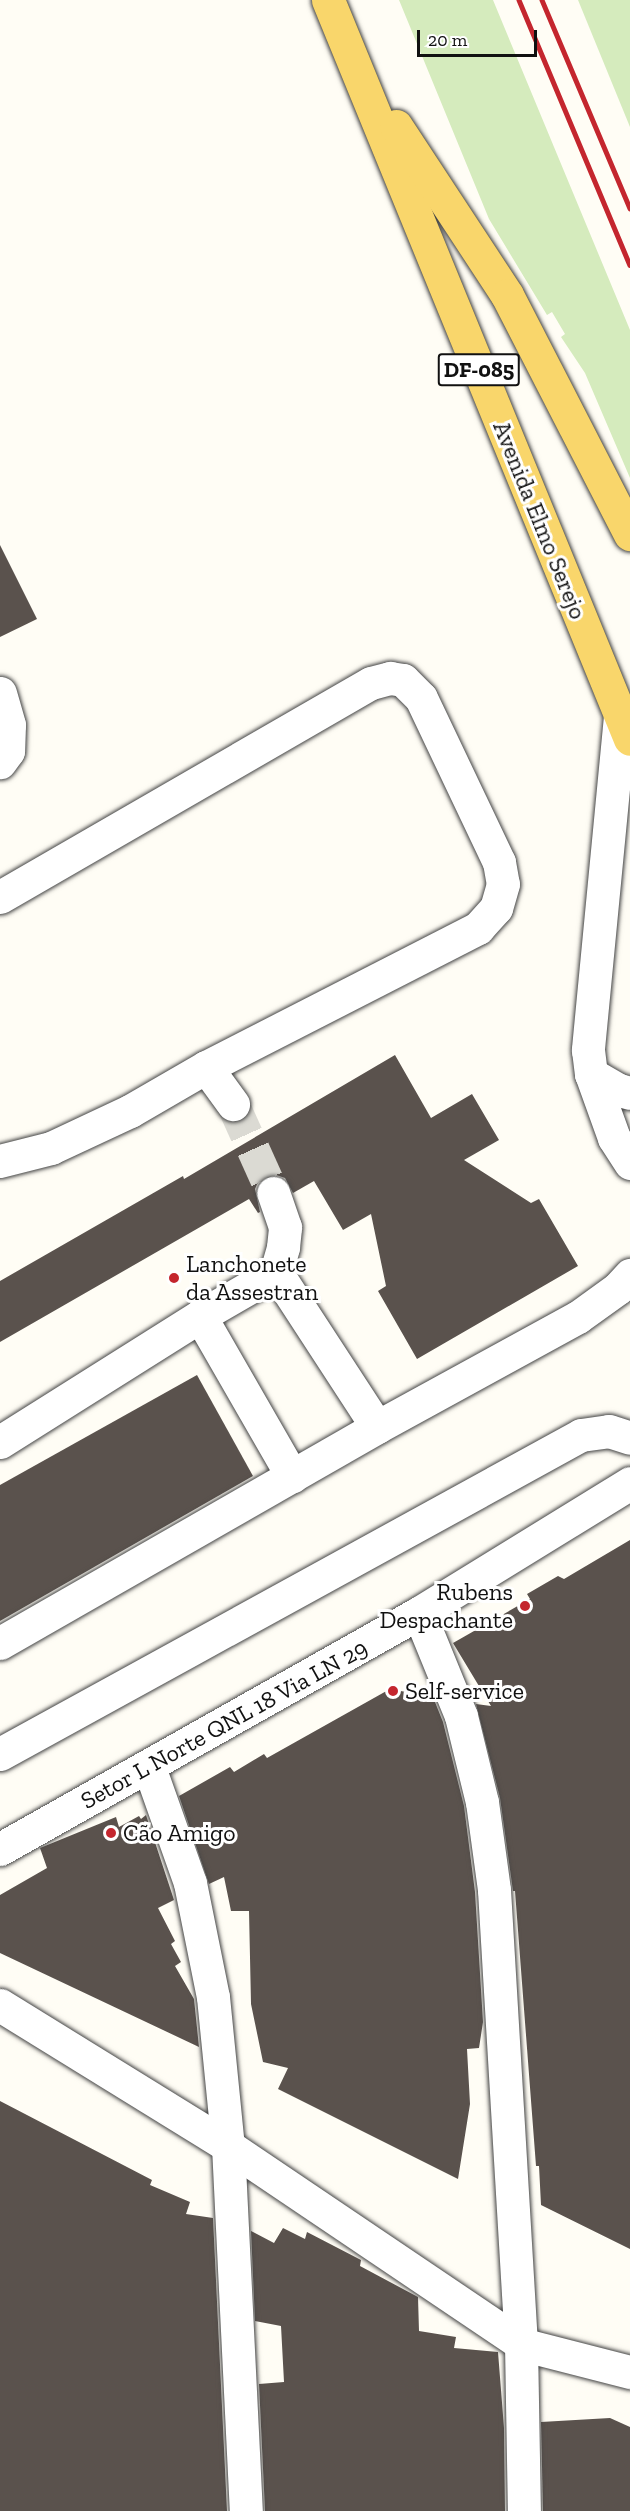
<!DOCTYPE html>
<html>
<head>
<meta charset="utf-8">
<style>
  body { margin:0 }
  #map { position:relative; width:630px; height:2511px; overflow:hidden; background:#fffdf5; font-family:"Zilla Slab",serif }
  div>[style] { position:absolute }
  .green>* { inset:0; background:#d5ebbd }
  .building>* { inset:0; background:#5a524d }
  .minor-tunnel>* { height:33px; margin-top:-16.5px; transform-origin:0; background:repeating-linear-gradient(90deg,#dbdad3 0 33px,transparent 0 49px) }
  .roads { filter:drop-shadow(0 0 2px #444) drop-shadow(0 0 2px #444) }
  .minor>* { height:33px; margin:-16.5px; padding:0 16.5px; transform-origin:16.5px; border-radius:16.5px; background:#fff }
  .major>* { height:33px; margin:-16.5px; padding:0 16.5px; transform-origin:16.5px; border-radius:16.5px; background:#f9d66b }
  .rail>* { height:4.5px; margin:-2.25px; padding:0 2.25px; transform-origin:2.25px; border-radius:2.25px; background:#c4262e }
  .dots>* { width:16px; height:16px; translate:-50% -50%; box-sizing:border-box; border:3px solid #fff; border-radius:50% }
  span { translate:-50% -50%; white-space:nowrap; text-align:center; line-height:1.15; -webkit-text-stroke:6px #fff; paint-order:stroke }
  .shield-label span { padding:2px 4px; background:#fff; border:2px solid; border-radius:4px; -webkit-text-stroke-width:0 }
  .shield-label { font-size:22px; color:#111; font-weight:700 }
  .street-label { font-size:24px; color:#111 }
  .poi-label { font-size:24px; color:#111 }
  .left { translate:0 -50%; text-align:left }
  .right { translate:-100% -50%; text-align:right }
  .scale { position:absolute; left:417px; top:30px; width:120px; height:27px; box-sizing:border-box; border:3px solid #111; border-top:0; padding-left:8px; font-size:18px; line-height:21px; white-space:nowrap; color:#111; -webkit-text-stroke:4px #fff; paint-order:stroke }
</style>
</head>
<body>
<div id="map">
  <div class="green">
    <i style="clip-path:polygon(399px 0,493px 0,630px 330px,630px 478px,585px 373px,561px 337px,565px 334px,552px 312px,547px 315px,489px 219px)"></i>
    <i style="clip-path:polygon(578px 0,630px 0,630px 127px)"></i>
  </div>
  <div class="building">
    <i style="clip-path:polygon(0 545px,37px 619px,0 637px)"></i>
    <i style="clip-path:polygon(395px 1055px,431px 1118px,472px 1094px,499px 1140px,464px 1160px,531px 1203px,539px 1199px,578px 1266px,417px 1359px,378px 1291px,386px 1286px,371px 1214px,343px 1230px,314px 1181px,293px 1193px,285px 1178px,276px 1175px,267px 1175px,259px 1180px,255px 1189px,260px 1212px,258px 1213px,249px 1199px,0 1342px,0 1281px,183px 1176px,184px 1179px)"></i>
    <i style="clip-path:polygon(197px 1375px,253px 1476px,0 1621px,0 1485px)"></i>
    <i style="clip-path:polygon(630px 1540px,630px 2249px,541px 2205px,539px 2166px,536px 2166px,515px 1891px,513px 1891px,500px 1798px,476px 1704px,491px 1706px,453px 1643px,530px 1599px,527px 1594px,558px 1576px,564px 1579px)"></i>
    <i style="clip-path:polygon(390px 1689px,433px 1697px,443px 1722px,464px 1806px,475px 1892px,483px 2022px,479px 2048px,467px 2049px,470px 2104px,458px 2179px,278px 2089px,288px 2068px,263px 2062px,251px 2004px,249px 1911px,231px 1911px,224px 1877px,209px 1884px,179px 1796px,230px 1767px,234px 1772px,264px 1754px,267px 1758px)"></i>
    <i style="clip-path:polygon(146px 1815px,174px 1900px,158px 1908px,175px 1941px,171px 1944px,181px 1962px,175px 1966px,194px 1999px,199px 2047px,0 1953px,0 1895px,47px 1868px,40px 1848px,116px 1817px,119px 1827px,139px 1816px,141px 1819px)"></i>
    <i style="clip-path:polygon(0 2101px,152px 2180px,150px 2185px,190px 2202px,186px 2214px,213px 2218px,227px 2511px,0 2511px)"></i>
    <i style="clip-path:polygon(283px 2228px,305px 2239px,307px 2232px,361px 2260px,360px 2266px,418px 2297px,419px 2331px,456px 2337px,454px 2348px,498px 2352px,504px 2428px,505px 2511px,265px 2511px,259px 2384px,284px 2382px,281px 2326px,255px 2321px,251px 2231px,274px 2243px)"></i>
    <i style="clip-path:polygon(610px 2418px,630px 2427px,630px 2511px,543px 2511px,541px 2422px)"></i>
  </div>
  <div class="minor-tunnel">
    <i style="left:233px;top:1104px;width:98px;rotate:65.8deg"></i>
  </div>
  <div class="roads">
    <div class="minor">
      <i style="left:0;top:693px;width:33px;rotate:74deg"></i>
      <i style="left:9px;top:725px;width:26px;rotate:92deg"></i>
      <i style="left:8px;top:751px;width:14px;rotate:126deg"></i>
      <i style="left:620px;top:716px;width:336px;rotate:95.5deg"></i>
      <i style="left:588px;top:1050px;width:24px;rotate:83deg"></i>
      <i style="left:591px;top:1074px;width:32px;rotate:30deg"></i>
      <i style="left:619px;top:1090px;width:11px;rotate:15deg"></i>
      <i style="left:0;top:897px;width:428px;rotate:-30deg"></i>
      <i style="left:371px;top:683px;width:20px;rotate:-15deg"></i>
      <i style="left:390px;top:678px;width:13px;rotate:9deg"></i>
      <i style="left:403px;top:680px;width:25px;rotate:45deg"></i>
      <i style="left:421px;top:698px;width:182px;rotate:64.6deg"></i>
      <i style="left:499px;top:862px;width:22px;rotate:80deg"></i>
      <i style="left:503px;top:884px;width:25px;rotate:106deg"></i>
      <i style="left:496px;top:908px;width:27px;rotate:132deg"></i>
      <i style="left:478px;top:928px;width:305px;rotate:152.9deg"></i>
      <i style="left:206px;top:1067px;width:88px;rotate:149.9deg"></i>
      <i style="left:130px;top:1111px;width:87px;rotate:154.9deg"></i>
      <i style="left:51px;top:1148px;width:53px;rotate:165.7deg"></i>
      <i style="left:206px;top:1067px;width:46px;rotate:53.9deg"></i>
      <i style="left:591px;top:1074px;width:68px;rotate:70.2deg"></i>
      <i style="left:614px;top:1138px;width:30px;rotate:57deg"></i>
      <i style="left:276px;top:1272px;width:185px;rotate:56.9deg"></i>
      <i style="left:200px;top:1316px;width:185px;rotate:60.1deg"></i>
      <i style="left:0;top:1442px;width:236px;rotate:-32.2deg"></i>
      <i style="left:200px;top:1316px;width:88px;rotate:-30.1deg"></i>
      <i style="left:276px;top:1272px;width:26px;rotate:-74deg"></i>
      <i style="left:283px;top:1247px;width:20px;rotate:-84deg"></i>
      <i style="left:285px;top:1227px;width:36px;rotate:-109deg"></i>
      <i style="left:419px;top:1613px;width:111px;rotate:67.8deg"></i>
      <i style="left:461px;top:1716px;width:89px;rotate:76.3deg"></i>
      <i style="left:482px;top:1802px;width:89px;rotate:82.2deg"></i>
      <i style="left:494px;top:1890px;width:455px;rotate:86.6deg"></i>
      <i style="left:521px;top:2344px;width:167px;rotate:89deg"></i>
      <i style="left:0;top:1643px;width:434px;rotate:-29.8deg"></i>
      <i style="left:377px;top:1427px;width:229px;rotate:-28.7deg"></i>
      <i style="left:578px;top:1317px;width:49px;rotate:-35.9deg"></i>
      <i style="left:618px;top:1288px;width:18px;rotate:-47deg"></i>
      <i style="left:0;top:1754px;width:663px;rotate:-28.77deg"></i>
      <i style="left:581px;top:1435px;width:28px;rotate:-8deg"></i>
      <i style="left:609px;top:1431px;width:22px;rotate:18deg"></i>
      <i style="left:149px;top:1767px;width:123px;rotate:70.5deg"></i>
      <i style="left:190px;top:1883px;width:116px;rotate:78.6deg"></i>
      <i style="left:213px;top:1997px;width:150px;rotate:84.3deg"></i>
      <i style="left:228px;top:2146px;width:365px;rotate:87.2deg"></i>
      <i style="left:0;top:1849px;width:481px;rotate:-29.4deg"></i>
      <i style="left:419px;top:1613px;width:248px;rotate:-31.6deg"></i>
      <i style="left:0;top:2005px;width:268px;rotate:31.7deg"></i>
      <i style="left:228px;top:2146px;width:354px;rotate:34deg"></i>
      <i style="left:521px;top:2344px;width:113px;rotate:14.4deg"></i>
    </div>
    <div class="major">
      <i style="left:328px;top:0;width:798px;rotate:67.77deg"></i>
      <i style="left:396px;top:126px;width:202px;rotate:56.7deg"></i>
      <i style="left:507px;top:295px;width:269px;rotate:62.8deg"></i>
    </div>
  </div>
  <div class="rail">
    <i style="left:519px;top:0;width:287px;rotate:67.3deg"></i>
    <i style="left:542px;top:0;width:226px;rotate:67.1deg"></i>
  </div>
  <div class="dots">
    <i style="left:174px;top:1278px;background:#c4262e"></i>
    <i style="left:525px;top:1606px;background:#c4262e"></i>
    <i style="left:393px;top:1691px;background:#c4262e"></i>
    <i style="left:111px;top:1833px;background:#c4262e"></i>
  </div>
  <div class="shield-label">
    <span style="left:479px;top:370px">DF-085</span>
  </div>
  <div class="street-label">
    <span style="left:540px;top:520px;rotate:68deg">Avenida Elmo Serejo</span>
    <span style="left:224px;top:1724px;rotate:-29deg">Setor L Norte QNL 18 Via LN 29</span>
  </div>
  <div class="poi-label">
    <span class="left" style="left:186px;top:1278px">Lanchonete<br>da Assestran</span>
    <span class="right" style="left:513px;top:1606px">Rubens<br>Despachante</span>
    <span class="left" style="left:405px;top:1691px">Self-service</span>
    <span class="left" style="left:123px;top:1833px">Cão Amigo</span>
  </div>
  <div class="scale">20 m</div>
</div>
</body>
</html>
